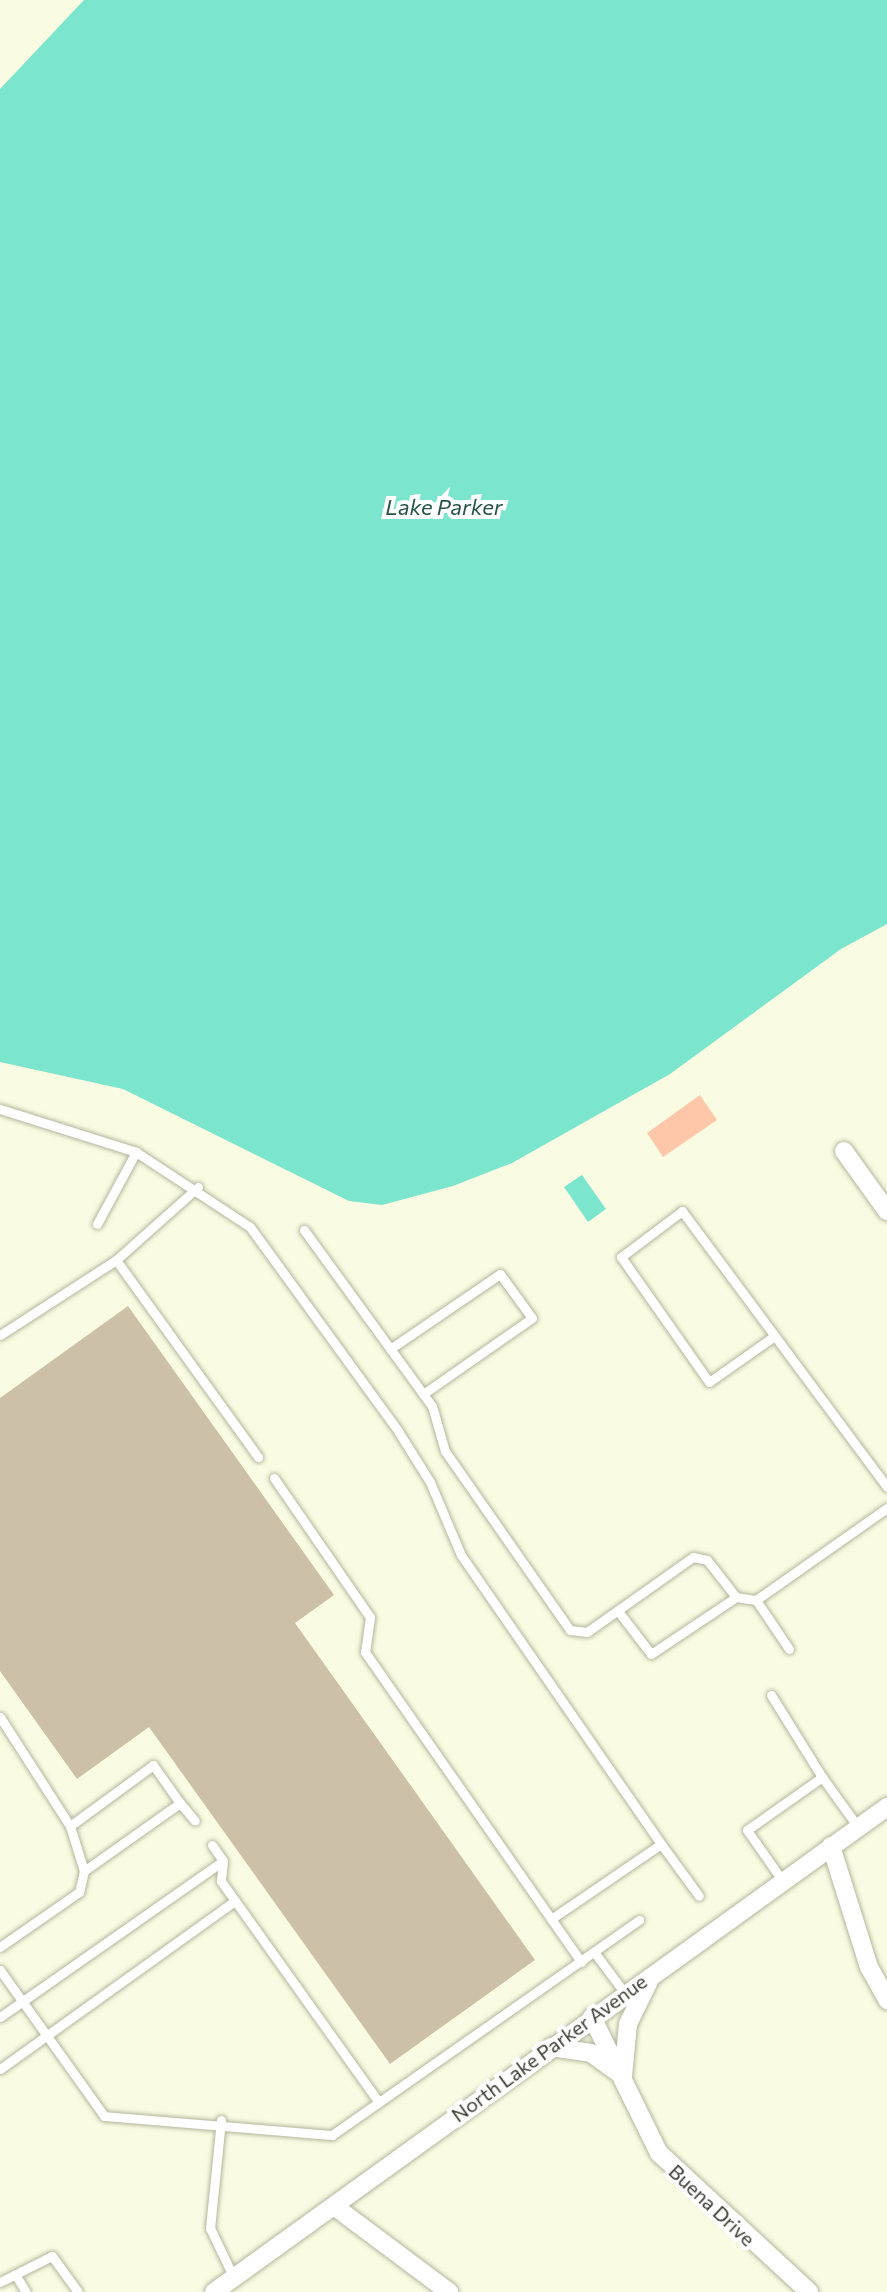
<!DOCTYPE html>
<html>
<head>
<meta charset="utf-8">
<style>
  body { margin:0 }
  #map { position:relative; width:887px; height:2292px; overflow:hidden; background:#f9fce2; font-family:Commissioner,sans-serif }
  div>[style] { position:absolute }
  .green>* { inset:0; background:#fec7aa }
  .water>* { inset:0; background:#7ce5cd }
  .building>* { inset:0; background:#cdc0a9 }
  .roads { filter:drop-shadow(0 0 2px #b3b69d) drop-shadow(0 0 2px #b3b69d) }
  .lane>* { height:9px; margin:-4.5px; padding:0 4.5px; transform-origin:4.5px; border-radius:4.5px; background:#fff }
  .street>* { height:18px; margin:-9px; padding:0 9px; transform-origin:9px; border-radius:9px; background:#fff }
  span { translate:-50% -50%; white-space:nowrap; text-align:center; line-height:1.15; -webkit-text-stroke:8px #fff; paint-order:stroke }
  .street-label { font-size:20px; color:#3b3d32 }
  .water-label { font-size:22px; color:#27554b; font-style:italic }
</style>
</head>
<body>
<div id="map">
  <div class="green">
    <i style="clip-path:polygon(700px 1095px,717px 1120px,663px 1157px,647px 1133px)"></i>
  </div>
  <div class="water">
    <i style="clip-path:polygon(84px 0,887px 0,887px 924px,841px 949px,670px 1074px,512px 1163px,453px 1186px,382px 1205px,349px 1201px,123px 1089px,0 1062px,0 89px)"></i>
    <i style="clip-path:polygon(582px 1175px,606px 1209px,588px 1222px,564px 1187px)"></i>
  </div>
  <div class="building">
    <i style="clip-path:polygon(128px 1306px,334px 1595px,295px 1623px,535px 1960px,390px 2064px,149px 1727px,77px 1779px,0 1671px,0 1398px)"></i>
  </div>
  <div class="roads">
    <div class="lane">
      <i style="left:0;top:1109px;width:143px;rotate:17.5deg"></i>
      <i style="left:136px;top:1152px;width:136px;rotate:33.3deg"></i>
      <i style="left:250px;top:1227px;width:252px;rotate:54deg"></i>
      <i style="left:398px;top:1431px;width:60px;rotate:57.9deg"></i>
      <i style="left:430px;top:1482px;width:79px;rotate:67deg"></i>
      <i style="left:461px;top:1555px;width:351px;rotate:55.3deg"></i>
      <i style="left:661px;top:1844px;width:133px;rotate:145.7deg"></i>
      <i style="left:198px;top:1187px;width:110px;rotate:138.3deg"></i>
      <i style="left:116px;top:1260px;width:243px;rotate:54.2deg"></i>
      <i style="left:97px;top:1224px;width:82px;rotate:-61.6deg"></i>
      <i style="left:304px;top:1230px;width:218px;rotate:54deg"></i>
      <i style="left:432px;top:1406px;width:47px;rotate:73.9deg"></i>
      <i style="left:445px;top:1451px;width:218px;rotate:55.1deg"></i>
      <i style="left:570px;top:1630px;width:17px;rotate:7deg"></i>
      <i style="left:587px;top:1632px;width:130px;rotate:-35.3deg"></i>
      <i style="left:693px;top:1557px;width:14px;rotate:12deg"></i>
      <i style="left:707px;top:1560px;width:47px;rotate:51.9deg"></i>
      <i style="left:736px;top:1597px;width:20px;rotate:9deg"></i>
      <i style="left:756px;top:1600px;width:160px;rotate:-35.1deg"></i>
      <i style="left:0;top:1335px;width:138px;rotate:-32.9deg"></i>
      <i style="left:773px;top:1337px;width:78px;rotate:144.9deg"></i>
      <i style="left:709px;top:1382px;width:153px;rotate:-125.1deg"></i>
      <i style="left:621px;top:1257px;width:76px;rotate:-37deg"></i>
      <i style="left:682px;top:1211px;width:344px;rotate:53.4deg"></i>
      <i style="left:390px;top:1349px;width:133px;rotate:-34.3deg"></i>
      <i style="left:500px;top:1274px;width:54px;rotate:54deg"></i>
      <i style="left:532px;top:1318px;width:133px;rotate:145.1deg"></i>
      <i style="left:274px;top:1478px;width:169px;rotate:55.4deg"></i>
      <i style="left:370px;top:1617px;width:35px;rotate:98deg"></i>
      <i style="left:365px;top:1652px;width:378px;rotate:55.1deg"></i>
      <i style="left:756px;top:1600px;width:59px;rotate:56deg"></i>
      <i style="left:618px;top:1611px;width:54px;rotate:52.5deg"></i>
      <i style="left:651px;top:1654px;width:102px;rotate:-33.8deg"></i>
      <i style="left:771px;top:1695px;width:97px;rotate:58.1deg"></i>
      <i style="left:0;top:1717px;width:130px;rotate:57.3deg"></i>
      <i style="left:70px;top:1826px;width:47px;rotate:72.7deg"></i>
      <i style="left:84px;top:1871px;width:22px;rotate:103deg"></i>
      <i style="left:79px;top:1892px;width:96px;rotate:145.2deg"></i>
      <i style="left:180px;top:1803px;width:23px;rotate:50deg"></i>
      <i style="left:70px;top:1826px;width:103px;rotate:-36.3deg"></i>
      <i style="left:153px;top:1765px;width:47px;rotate:54.6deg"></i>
      <i style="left:180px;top:1803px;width:118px;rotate:144.7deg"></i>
      <i style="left:661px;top:1844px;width:64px;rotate:53.8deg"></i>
      <i style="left:212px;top:1845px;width:19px;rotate:55deg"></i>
      <i style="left:223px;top:1861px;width:20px;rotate:96deg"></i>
      <i style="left:221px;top:1881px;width:270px;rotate:54.5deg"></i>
      <i style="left:782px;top:1880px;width:61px;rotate:-125deg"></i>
      <i style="left:747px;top:1830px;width:92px;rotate:-35.2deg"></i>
      <i style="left:822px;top:1777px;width:62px;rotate:54.2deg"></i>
      <i style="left:594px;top:1952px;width:50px;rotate:53.1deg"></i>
      <i style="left:0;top:1970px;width:179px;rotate:54.5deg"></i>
      <i style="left:104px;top:2116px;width:229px;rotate:4.8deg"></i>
      <i style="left:332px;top:2135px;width:375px;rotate:-35deg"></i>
      <i style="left:0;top:2017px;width:272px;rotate:-35deg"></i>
      <i style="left:0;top:2069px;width:289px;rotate:-35.6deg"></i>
      <i style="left:221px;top:2120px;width:109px;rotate:95.8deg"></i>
      <i style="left:210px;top:2228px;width:55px;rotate:64.4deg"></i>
      <i style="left:15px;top:2274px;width:21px;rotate:59deg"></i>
      <i style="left:0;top:2282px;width:58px;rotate:-26.6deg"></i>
      <i style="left:52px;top:2256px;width:44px;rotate:54.2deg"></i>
    </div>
    <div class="street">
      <i style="left:844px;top:1151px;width:74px;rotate:54.4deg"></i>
      <i style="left:831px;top:1846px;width:127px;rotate:72.6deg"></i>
      <i style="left:869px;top:1967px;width:38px;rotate:61deg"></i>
      <i style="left:592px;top:2017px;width:152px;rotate:63.8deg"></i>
      <i style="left:659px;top:2153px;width:205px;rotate:42.8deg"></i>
      <i style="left:551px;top:2047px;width:40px;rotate:8.5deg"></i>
      <i style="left:591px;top:2053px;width:32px;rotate:36deg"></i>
      <i style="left:623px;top:2076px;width:52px;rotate:-84.5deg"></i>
      <i style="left:628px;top:2024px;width:52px;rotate:-63.9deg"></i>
      <i style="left:334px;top:2206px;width:144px;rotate:36.8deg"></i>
      <i style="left:214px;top:2292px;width:830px;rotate:-35.78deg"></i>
    </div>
  </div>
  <div class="street-label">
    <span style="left:549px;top:2048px;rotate:-36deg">North Lake Parker Avenue</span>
    <span style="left:712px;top:2205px;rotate:43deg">Buena Drive</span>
  </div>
  <div class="water-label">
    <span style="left:444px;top:507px">Lake Parker</span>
  </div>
</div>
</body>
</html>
